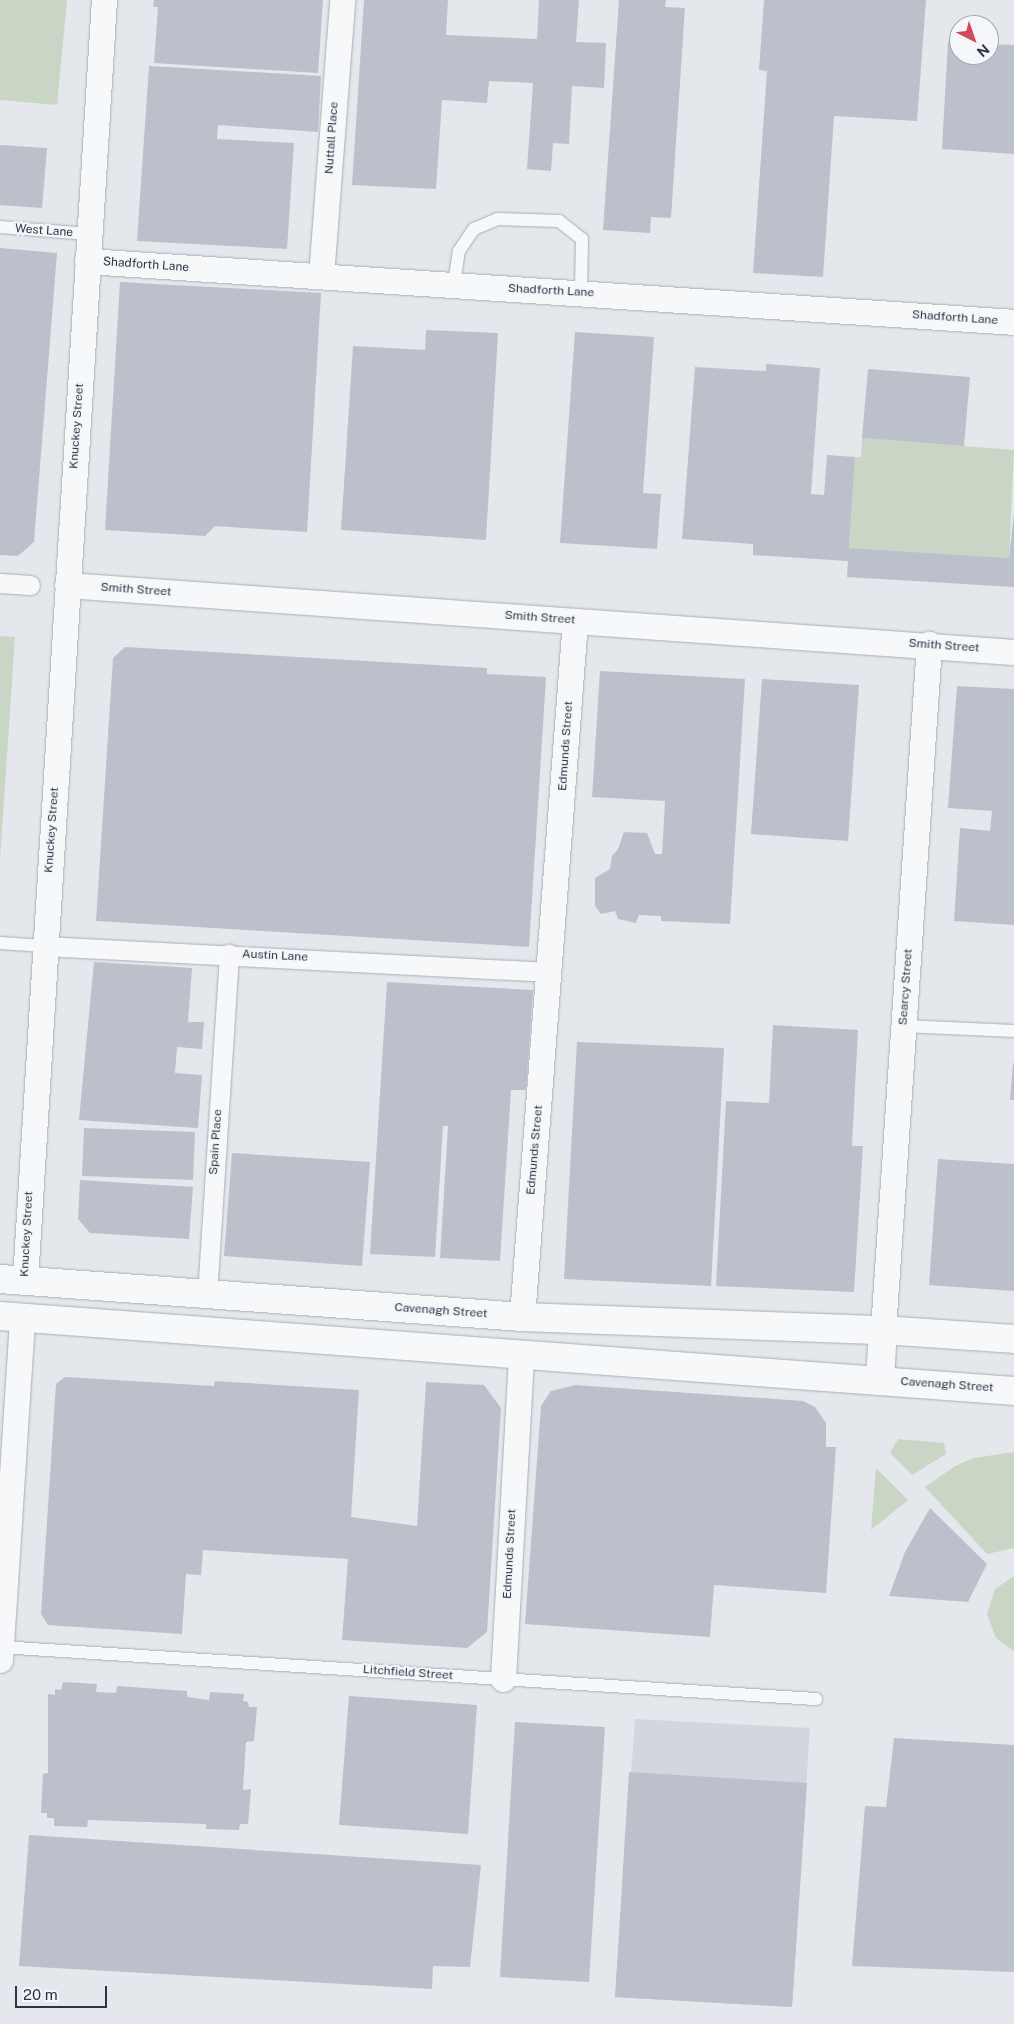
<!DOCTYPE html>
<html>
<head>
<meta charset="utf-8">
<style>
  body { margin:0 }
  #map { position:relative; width:1014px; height:2024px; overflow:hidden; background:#e4e7ec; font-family:"Public Sans",sans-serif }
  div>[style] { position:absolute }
  .built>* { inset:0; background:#d2d6de }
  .green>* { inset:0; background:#c9d6c5 }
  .building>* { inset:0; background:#bbc0ca }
  .roads { filter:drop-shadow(0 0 1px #a9aeb7) drop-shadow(0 0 1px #a9aeb7) }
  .service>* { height:12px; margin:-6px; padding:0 6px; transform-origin:6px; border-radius:6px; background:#f7f8fa }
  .pedestrian>* { height:19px; margin:-9.5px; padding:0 9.5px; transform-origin:9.5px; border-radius:9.5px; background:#f7f8fa }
  .minor>* { height:25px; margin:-12.5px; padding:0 12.5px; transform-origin:12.5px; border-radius:12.5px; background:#f7f8fa }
  .tertiary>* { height:28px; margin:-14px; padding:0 14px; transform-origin:14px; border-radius:14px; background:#f7f8fa }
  span { translate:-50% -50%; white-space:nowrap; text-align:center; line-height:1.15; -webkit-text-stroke:4px #f4f6f9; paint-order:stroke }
  .street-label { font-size:12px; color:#2b3445 }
  .north { position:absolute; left:949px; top:15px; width:50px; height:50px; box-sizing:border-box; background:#f4f6f9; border:1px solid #a4a8b1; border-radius:50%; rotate:139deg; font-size:14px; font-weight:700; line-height:20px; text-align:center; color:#2b3445 }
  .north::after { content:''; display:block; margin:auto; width:18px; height:22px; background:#d1495b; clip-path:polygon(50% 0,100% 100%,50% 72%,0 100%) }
  .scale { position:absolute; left:15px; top:1986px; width:92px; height:22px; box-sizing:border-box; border:2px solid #2b3445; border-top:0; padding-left:6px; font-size:15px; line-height:18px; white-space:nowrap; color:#2b3445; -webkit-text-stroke:4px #f4f6f9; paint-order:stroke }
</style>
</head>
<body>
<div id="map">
  <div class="built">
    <i style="clip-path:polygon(635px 1719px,810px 1728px,792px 2007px,615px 1997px)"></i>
  </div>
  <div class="green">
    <i style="clip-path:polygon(0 0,67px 0,57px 105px,0 100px)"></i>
    <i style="clip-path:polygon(862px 438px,1014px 450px,1009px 558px,849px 548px,855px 457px,861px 457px)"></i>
    <i style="clip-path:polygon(0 636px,15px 637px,0 860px)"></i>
    <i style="clip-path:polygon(898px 1439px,944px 1443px,946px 1454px,912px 1475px,890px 1453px)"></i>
    <i style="clip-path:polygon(1014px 1452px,1014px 1548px,987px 1554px,925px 1487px,955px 1466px,974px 1458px)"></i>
    <i style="clip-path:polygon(876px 1468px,908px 1500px,871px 1530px)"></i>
    <i style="clip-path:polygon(1014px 1576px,1014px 1651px,996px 1638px,987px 1614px,995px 1589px)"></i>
  </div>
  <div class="building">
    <i style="clip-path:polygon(154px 0,323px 0,318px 73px,154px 63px,158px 7px,153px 7px)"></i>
    <i style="clip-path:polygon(364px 0,448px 0,446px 35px,537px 39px,539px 0,579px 0,576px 42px,606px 43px,604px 88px,572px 86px,569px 144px,553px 143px,551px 171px,527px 169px,533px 83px,489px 81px,487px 103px,442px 100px,436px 189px,352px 185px)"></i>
    <i style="clip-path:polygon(619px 0,666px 0,665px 7px,685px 8px,671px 218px,651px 217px,650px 233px,603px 230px)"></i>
    <i style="clip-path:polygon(764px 0,926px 0,917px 121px,834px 116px,823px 277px,753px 273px,767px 71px,759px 70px)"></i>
    <i style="clip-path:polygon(948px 41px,959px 42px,959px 55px,989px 55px,989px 44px,1014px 45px,1014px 154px,942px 149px)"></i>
    <i style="clip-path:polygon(149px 66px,321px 76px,318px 132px,218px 125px,217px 139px,294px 143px,287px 249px,137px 241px)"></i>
    <i style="clip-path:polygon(0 145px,47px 148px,42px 208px,0 205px)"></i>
    <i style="clip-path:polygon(0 248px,57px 253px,34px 542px,18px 556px,0 555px)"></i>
    <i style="clip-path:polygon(120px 282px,321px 293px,307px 532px,215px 526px,205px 536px,105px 530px)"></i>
    <i style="clip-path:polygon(426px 330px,498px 333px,486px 540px,341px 530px,353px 346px,425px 350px)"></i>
    <i style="clip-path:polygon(575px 332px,654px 337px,643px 493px,661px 494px,657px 549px,560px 543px)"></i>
    <i style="clip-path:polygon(766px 364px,820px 368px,811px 494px,824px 495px,827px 455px,855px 457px,849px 548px,1009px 558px,1014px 513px,1014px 587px,847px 577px,848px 561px,753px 555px,753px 544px,682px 539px,695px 367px,766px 371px)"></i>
    <i style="clip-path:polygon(868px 369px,970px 377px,964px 446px,862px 438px)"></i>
    <i style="clip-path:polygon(125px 647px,487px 668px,487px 674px,546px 677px,529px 947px,96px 921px,113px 658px)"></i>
    <i style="clip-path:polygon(600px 671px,745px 679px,730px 924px,661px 921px,661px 916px,639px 915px,636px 923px,618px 919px,615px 911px,601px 914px,595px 906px,595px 878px,610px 869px,612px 856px,618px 849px,624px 832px,647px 833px,655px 854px,662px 854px,665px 801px,592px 797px)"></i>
    <i style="clip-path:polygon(762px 679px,859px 685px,848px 841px,751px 834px)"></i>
    <i style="clip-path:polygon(957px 686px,1014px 689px,1014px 925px,954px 921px,960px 828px,990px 831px,992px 811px,948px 808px)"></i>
    <i style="clip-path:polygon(94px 962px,192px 968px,188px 1022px,204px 1022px,202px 1049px,177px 1047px,175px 1073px,202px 1075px,198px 1128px,79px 1120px)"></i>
    <i style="clip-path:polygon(387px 982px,533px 990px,526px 1090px,511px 1090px,500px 1261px,440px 1258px,448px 1126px,443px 1126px,435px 1257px,370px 1254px)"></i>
    <i style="clip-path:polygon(773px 1025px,858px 1030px,852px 1146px,863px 1146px,854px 1292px,716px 1286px,726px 1101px,769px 1103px)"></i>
    <i style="clip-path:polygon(577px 1042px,724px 1048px,711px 1286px,564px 1279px)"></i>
    <i style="clip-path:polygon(1013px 1063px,1014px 1063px,1014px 1100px,1010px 1100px)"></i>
    <i style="clip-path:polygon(84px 1128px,195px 1132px,193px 1180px,82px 1176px)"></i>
    <i style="clip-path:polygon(232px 1153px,370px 1162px,362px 1266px,224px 1256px)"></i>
    <i style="clip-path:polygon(938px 1159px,1014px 1164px,1014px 1291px,929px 1285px)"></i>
    <i style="clip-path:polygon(80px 1180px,193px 1187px,189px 1239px,90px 1233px,78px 1219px)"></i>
    <i style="clip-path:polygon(65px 1377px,214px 1386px,215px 1381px,359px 1390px,351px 1517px,417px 1526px,426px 1382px,484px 1385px,501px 1408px,487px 1632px,467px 1648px,342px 1640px,348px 1559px,203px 1550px,201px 1575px,186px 1574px,182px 1634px,48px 1625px,41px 1614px,56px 1384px)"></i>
    <i style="clip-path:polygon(575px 1385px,803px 1401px,815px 1407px,826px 1423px,826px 1447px,836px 1447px,826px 1593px,714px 1585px,710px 1637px,525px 1624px,541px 1406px,551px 1391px)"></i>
    <i style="clip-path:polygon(930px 1508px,987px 1564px,968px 1602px,889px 1596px,905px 1552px)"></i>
    <i style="clip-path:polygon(63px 1682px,97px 1684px,96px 1692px,116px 1693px,117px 1686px,187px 1691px,187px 1697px,209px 1700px,210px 1692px,244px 1694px,243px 1701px,248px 1702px,249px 1707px,257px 1707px,254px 1741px,246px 1742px,243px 1790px,251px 1789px,248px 1824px,240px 1824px,239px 1830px,206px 1829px,206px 1824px,88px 1820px,87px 1827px,54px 1826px,54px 1818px,47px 1818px,47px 1813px,41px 1813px,43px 1774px,48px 1773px,48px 1694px,55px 1695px,55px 1689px,61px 1690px)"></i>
    <i style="clip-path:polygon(349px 1696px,477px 1705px,468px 1834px,339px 1825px)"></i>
    <i style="clip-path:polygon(515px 1722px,605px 1727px,589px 1982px,500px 1977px)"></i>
    <i style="clip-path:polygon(894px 1738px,1014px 1745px,1014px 1972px,852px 1966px,865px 1806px,886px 1807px)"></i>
    <i style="clip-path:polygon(629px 1772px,807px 1783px,792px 2007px,615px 1997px)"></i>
    <i style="clip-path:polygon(29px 1835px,481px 1865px,470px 1967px,433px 1966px,432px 1989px,19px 1966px)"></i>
  </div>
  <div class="roads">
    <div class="service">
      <i style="left:0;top:227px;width:89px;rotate:4.5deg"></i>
      <i style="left:454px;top:285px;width:34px;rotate:-82deg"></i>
      <i style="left:459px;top:251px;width:27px;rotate:-56deg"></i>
      <i style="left:474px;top:229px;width:25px;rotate:-23deg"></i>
      <i style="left:497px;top:219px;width:62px;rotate:1.8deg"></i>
      <i style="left:559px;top:221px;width:29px;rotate:38deg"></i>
      <i style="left:582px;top:239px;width:54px;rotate:91.1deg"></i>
      <i style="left:0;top:943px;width:44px;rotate:3.9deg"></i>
      <i style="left:903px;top:1026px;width:111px;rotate:2.6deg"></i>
      <i style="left:0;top:1647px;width:818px;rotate:3.65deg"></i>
    </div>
    <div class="pedestrian">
      <i style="left:0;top:583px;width:30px;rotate:4deg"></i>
      <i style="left:44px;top:946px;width:507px;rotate:2.94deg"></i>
      <i style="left:207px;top:1295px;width:342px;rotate:-86.3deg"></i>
    </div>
    <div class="minor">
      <i style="left:87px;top:261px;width:929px;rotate:3.76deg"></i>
      <i style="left:321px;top:276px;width:277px;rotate:-85.6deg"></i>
      <i style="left:67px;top:585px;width:949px;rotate:4.05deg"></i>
      <i style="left:25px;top:1280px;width:1282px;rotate:-86.47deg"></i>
      <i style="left:522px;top:1317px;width:698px;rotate:-85.65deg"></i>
      <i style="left:883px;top:1330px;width:688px;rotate:-86.16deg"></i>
      <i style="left:0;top:1660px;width:344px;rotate:-86.3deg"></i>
      <i style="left:503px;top:1679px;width:325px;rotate:-86.8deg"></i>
    </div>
    <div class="tertiary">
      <i style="left:0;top:1279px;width:523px;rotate:4.16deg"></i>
      <i style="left:522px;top:1317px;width:361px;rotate:2.1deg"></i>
      <i style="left:883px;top:1330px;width:131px;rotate:3.9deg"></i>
      <i style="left:0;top:1316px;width:1017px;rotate:4.23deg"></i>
      <i style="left:880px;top:1380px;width:50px;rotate:-86.6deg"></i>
    </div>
  </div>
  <div class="street-label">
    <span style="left:332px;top:138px;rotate:-86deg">Nuttall Place</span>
    <span style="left:44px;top:231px;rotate:4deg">West Lane</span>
    <span style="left:146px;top:265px;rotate:4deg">Shadforth Lane</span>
    <span style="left:551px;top:291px;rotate:3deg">Shadforth Lane</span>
    <span style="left:955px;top:318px;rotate:4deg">Shadforth Lane</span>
    <span style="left:77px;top:426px;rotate:-86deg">Knuckey Street</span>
    <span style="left:136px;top:590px;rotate:4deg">Smith Street</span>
    <span style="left:540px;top:618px;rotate:4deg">Smith Street</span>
    <span style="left:944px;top:646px;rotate:4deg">Smith Street</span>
    <span style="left:566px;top:746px;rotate:-86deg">Edmunds Street</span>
    <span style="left:52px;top:830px;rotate:-86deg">Knuckey Street</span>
    <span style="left:275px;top:956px;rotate:3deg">Austin Lane</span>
    <span style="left:906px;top:987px;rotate:-86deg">Searcy Street</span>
    <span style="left:216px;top:1142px;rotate:-86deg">Spain Place</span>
    <span style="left:535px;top:1150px;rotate:-85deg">Edmunds Street</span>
    <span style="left:27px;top:1234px;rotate:-87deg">Knuckey Street</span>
    <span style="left:441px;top:1311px;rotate:4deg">Cavenagh Street</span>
    <span style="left:947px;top:1385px;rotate:4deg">Cavenagh Street</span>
    <span style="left:510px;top:1554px;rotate:-87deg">Edmunds Street</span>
    <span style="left:408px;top:1673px;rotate:4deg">Litchfield Street</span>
  </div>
  <div class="north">N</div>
  <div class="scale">20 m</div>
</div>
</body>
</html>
